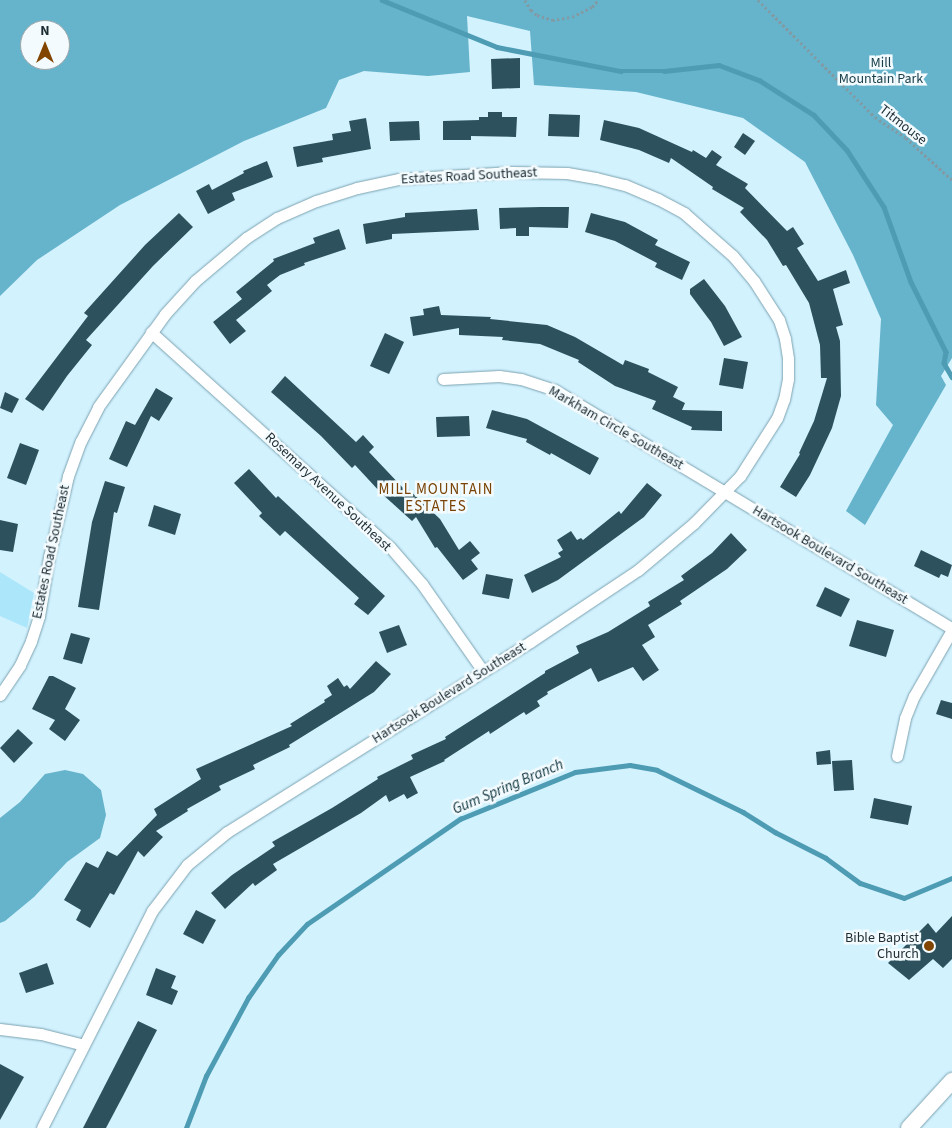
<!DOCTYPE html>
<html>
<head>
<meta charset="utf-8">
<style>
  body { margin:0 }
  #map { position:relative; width:952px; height:1128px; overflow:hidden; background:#d2f2fe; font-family:"Source Sans 3",sans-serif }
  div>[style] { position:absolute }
  .green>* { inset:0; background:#ace6fa }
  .forest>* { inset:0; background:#66b3cc }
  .stream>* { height:4.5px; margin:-2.25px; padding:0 2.25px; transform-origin:2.25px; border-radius:2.25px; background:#4e9cb4 }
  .building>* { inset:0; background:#2d525e }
  .path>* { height:2.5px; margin-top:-1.25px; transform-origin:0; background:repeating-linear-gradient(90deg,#819aa3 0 2.5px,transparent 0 5px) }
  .roads { filter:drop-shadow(0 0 1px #7ca2b0) drop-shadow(0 0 1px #7ca2b0) }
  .street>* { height:11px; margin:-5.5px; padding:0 5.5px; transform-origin:5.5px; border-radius:5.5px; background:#fff }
  .secondary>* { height:16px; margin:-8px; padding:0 8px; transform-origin:8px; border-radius:8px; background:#fff }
  .dots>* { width:14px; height:14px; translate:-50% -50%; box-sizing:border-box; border:2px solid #f3fbfe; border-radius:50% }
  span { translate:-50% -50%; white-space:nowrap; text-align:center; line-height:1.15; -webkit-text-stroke:5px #f3fbfe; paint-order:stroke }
  .park-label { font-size:14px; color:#193d49 }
  .street-label { font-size:14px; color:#1d2c32 }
  .poi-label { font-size:14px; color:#1d2c32 }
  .right { translate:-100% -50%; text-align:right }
  .neighbourhood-label { font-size:15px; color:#794305; letter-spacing:1px }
  .water-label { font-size:15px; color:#0b313c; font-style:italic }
  .north { position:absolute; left:20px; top:20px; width:50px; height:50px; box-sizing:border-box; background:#f3fbfe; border:1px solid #9da8ac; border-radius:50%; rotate:0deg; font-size:14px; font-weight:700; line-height:20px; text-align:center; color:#1d2c32 }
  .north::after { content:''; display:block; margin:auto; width:18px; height:22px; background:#814500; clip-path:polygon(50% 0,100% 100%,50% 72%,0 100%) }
</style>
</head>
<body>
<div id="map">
  <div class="green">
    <i style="clip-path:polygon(0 572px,34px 593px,27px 628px,0 616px)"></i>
  </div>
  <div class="forest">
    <i style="clip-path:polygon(evenodd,0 0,952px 0,952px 358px,941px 376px,946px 385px,865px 525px,846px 511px,893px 425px,876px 405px,881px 319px,853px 255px,805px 162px,743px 118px,636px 92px,534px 85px,530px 31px,467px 16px,470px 72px,428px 76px,364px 71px,339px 80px,326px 108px,244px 141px,120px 205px,37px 260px,0 296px,0 0,30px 30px,60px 30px,60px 60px,30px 60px,30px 30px)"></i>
    <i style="clip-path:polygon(65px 770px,83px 774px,101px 790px,106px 815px,100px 838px,67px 862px,34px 897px,5px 921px,0 923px,0 818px,20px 802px,45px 774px)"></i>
  </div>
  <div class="stream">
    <i style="left:382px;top:0;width:124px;rotate:22.2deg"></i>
    <i style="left:497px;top:47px;width:126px;rotate:11deg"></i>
    <i style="left:621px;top:71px;width:43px"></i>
    <i style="left:664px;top:71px;width:55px;rotate:-6.2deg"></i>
    <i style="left:719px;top:65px;width:43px;rotate:20.6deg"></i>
    <i style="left:759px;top:80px;width:65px;rotate:32.5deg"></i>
    <i style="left:814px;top:115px;width:48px;rotate:46.7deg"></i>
    <i style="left:847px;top:150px;width:68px;rotate:57deg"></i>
    <i style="left:884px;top:207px;width:80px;rotate:70.2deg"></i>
    <i style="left:911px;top:282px;width:78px;rotate:63.4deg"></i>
    <i style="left:946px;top:352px;width:11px;rotate:100deg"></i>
    <i style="left:944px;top:363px;width:16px;rotate:60deg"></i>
    <i style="left:186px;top:1128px;width:56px;rotate:-69deg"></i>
    <i style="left:206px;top:1076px;width:89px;rotate:-61.7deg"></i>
    <i style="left:248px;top:998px;width:52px;rotate:-55.1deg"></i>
    <i style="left:278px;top:955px;width:42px;rotate:-46.9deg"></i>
    <i style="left:307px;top:924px;width:186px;rotate:-34.5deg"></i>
    <i style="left:460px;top:819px;width:124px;rotate:-22.2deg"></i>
    <i style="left:575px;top:772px;width:55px;rotate:-7.3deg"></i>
    <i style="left:630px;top:765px;width:27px;rotate:10deg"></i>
    <i style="left:657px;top:770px;width:96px;rotate:26deg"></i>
    <i style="left:743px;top:812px;width:38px;rotate:32deg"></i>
    <i style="left:775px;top:832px;width:57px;rotate:27deg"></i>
    <i style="left:826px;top:858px;width:42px;rotate:36.3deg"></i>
    <i style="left:860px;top:883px;width:46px;rotate:18.8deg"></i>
    <i style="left:904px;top:898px;width:52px;rotate:-22.6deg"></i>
  </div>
  <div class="building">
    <i style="clip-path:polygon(520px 58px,520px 88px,492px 89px,491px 59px)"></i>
    <i style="clip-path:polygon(488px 112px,502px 112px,502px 117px,517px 117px,516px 137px,471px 136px,471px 140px,443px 140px,443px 121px,479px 120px,479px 117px,488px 117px)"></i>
    <i style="clip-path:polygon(549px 114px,580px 115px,579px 137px,548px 136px)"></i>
    <i style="clip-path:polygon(366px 118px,371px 149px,322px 158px,323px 162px,297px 167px,293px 147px,333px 140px,332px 134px,351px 131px,349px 121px)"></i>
    <i style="clip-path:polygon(604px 120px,639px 128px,692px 152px,693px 150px,706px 158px,712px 150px,722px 157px,716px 165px,748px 184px,745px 188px,787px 231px,793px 227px,804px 244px,797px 248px,818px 281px,846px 270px,850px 283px,833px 289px,843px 325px,836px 327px,840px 341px,841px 396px,832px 428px,810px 475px,796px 497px,780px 487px,800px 454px,799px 453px,814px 421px,827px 378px,821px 378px,820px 345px,809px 303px,786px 265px,783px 266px,767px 240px,740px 212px,744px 208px,712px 189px,713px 187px,671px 158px,669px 163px,639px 150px,600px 140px)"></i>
    <i style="clip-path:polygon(419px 121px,420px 140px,390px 141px,389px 122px)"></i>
    <i style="clip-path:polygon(743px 133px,755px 141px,745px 155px,734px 147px)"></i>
    <i style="clip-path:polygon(267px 161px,273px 177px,232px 193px,235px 200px,208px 214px,196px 191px,209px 184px,212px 190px,244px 173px,243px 171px)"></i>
    <i style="clip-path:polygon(541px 207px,569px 207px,568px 228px,529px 227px,529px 236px,516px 236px,516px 228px,500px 229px,499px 208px)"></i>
    <i style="clip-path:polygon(477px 209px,479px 230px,392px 234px,392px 239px,366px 244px,363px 224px,405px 217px,405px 213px)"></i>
    <i style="clip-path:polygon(179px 213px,193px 227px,153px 266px,86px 340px,92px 345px,67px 376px,43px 411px,25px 399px,88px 316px,84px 313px,145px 245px)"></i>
    <i style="clip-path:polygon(591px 213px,625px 222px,658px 240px,655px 245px,690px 262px,682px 280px,655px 267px,657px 263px,615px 241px,585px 232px)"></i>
    <i style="clip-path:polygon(339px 229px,346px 249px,304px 263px,305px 265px,280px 275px,267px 285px,272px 291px,236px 320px,246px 331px,230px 344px,213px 322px,242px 299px,236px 292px,274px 261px,273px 259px,315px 243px,313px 238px)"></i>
    <i style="clip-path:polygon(704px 279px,725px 306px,742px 337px,724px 346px,711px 322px,690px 294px,690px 289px)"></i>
    <i style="clip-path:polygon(439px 306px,441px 315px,491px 317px,490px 319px,547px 325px,575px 337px,623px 365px,625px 360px,649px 369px,648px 372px,678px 387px,673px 397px,685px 403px,682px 410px,722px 411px,722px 431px,691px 430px,692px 427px,652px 409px,656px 401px,615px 386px,578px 362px,579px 360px,540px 344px,502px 340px,503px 337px,459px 335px,459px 328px,413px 336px,410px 317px,424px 315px,423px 309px)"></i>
    <i style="clip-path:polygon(385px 333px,404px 342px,389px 374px,370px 366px)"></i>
    <i style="clip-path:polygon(724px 358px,748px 362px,743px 389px,719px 385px)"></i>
    <i style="clip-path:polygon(285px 376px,356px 442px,363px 435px,374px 447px,369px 452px,404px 489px,406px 487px,440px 519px,459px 550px,470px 541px,480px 553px,471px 560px,478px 569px,463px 580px,437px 547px,435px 548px,416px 517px,412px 521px,381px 493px,355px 465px,352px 468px,321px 436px,271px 392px)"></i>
    <i style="clip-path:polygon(156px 388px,173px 398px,159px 421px,151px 416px,127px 467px,109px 459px,126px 421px,135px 425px)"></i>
    <i style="clip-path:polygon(5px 392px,19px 399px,12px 413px,0 408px)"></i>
    <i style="clip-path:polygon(492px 410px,527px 419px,599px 458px,590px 475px,551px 453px,550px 455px,526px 442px,527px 439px,486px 428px)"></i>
    <i style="clip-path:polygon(469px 416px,470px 436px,437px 437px,436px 417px)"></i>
    <i style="clip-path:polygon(20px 443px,39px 450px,26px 485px,7px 478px)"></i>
    <i style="clip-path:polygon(249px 469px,276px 498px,278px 496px,385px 596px,368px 615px,354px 604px,359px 598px,285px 531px,280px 536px,259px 516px,262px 513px,234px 483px)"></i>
    <i style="clip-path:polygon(105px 481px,125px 487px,117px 513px,114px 512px,99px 610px,78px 607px,92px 522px)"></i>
    <i style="clip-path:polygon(647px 483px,662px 495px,644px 517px,558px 580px,532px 593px,524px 575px,561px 557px,558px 553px,563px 550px,557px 540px,571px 531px,577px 540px,581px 538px,583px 540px,619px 511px,621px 514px)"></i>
    <i style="clip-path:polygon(154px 505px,181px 514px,175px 535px,148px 526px)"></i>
    <i style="clip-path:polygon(0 520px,18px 524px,13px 552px,0 550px)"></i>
    <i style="clip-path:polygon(731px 533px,747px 550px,727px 569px,680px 601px,682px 604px,648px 625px,655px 637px,642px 645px,659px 670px,643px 681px,633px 667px,598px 682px,591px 668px,547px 692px,548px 694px,537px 701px,540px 706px,526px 715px,524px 712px,490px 734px,489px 731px,444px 760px,445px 761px,410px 777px,418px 793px,407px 799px,404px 794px,389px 802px,386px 795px,361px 813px,273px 864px,277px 870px,255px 886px,253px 883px,225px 909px,211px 893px,232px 875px,275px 846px,272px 842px,332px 808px,378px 779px,377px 777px,413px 759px,411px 755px,446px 739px,445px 737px,545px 673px,545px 671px,579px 653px,576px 646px,608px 632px,650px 606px,648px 602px,684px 580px,681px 576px,712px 553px)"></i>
    <i style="clip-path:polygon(921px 550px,952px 565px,948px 577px,941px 574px,939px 578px,914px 566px)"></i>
    <i style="clip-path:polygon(486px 574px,513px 579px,509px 599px,482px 594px)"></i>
    <i style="clip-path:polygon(825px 587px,850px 599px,841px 617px,816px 606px)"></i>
    <i style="clip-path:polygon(857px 620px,894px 630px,886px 657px,849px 646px)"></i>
    <i style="clip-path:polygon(399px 625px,407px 645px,387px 653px,379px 632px)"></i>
    <i style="clip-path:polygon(71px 633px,90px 638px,82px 664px,63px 659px)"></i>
    <i style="clip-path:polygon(376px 661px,391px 674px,374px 692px,289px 745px,290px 747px,253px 765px,255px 769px,219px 786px,221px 790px,187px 809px,188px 811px,156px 831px,163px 837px,144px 857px,138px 851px,114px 895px,110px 893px,90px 928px,76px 920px,81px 910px,64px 900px,86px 862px,98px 868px,107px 851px,117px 856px,157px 815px,154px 809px,201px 779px,196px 769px,292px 726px,290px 724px,325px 702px,324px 700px,332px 695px,327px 686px,338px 678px,344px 687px,347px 685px,350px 689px)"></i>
    <i style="clip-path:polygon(49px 676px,53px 676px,76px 688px,65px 709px,80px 720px,65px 741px,49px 729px,55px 720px,32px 709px)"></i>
    <i style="clip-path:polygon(941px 700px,952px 703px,952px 719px,936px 714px)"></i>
    <i style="clip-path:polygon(18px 729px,33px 743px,14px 763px,0 748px)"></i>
    <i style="clip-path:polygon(830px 750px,831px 764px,817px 765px,816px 752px)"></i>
    <i style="clip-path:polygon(852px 760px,854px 790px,834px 791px,832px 761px)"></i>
    <i style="clip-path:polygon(874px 798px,912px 806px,908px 825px,870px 818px)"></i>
    <i style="clip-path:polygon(196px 910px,216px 920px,203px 944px,183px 934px)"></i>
    <i style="clip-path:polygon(952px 916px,952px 959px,943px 968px,933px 959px,909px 980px,888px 963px,928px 923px,936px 933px)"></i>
    <i style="clip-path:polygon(47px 963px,54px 984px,26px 993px,19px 973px)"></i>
    <i style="clip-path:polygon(156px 968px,176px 976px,171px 988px,178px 991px,172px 1005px,146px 995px)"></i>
    <i style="clip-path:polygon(138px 1021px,157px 1030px,124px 1094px,106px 1128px,83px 1128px)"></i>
    <i style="clip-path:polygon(0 1064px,24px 1077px,0 1120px)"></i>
  </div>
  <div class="path">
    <i style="left:525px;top:0;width:12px;rotate:59deg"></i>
    <i style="left:531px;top:10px;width:8px;rotate:40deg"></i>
    <i style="left:537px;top:15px;width:16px;rotate:18deg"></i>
    <i style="left:552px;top:20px;width:20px;rotate:-9deg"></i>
    <i style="left:572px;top:17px;width:22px;rotate:-27deg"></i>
    <i style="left:592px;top:7px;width:9px;rotate:-49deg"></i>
    <i style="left:758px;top:0;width:165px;rotate:45deg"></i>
    <i style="left:875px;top:117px;width:37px;rotate:34deg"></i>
    <i style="left:906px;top:138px;width:62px;rotate:42.4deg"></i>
  </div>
  <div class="roads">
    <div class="street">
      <i style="left:151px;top:332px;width:321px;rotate:42deg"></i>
      <i style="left:390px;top:547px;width:49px;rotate:49.1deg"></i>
      <i style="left:422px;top:584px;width:106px;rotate:55deg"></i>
      <i style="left:443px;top:379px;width:56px;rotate:-3.1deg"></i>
      <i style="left:499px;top:376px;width:22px;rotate:8deg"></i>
      <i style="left:521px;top:379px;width:36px;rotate:18deg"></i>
      <i style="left:555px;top:390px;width:463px;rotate:31deg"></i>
      <i style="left:0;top:695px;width:36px;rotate:-56deg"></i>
      <i style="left:20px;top:665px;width:26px;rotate:-65deg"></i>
      <i style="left:31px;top:641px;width:26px;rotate:-72deg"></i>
      <i style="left:39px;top:616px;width:60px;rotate:-80.4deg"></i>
      <i style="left:49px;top:557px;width:83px;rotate:-76.8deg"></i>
      <i style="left:68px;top:476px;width:37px;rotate:-70deg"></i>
      <i style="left:81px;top:441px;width:38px;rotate:-63deg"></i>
      <i style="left:98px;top:407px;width:115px;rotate:-54.2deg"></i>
      <i style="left:165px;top:314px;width:45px;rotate:-47.7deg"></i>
      <i style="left:195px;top:281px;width:67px;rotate:-40.1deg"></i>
      <i style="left:246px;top:238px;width:37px;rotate:-33deg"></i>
      <i style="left:277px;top:218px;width:43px;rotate:-23.6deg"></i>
      <i style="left:316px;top:201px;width:43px;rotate:-17.6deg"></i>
      <i style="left:357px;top:188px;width:43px;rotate:-12.1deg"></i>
      <i style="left:399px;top:179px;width:113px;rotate:-3.5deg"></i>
      <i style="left:512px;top:172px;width:55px;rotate:1deg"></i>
      <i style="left:567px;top:173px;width:29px;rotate:10deg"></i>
      <i style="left:596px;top:178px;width:30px;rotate:14deg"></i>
      <i style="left:625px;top:185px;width:36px;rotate:23deg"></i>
      <i style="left:658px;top:199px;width:30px;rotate:28deg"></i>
      <i style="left:684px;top:213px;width:65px;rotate:41.3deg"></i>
      <i style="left:733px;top:256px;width:33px;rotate:50deg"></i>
      <i style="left:754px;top:281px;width:46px;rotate:57.3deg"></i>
      <i style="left:779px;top:320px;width:20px;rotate:72deg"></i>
      <i style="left:785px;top:339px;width:20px;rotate:81deg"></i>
      <i style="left:788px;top:359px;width:20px;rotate:90deg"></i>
      <i style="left:788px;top:379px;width:20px;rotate:101deg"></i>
      <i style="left:784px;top:399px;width:20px;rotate:110deg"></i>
      <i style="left:777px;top:418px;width:69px;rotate:122.5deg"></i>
      <i style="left:740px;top:476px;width:66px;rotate:134.4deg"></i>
      <i style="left:694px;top:523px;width:73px;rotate:140deg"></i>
      <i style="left:638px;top:570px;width:130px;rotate:146.3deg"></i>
      <i style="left:530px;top:642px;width:358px;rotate:147.9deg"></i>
      <i style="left:227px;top:832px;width:52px;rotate:140.5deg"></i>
      <i style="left:187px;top:865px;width:58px;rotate:127.3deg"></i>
      <i style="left:152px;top:911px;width:243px;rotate:116.9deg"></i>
      <i style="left:897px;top:756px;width:39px;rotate:-78deg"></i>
      <i style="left:905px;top:718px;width:24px;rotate:-68deg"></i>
      <i style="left:914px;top:696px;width:76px;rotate:-60.1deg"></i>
      <i style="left:0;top:1029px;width:41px;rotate:7deg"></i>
      <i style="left:41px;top:1034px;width:44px;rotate:14.3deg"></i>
    </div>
    <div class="secondary">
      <i style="left:909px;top:1128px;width:64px;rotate:-47.5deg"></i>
    </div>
  </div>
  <div class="dots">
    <i style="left:929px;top:946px;background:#814500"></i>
  </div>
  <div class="park-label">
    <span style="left:881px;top:71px">Mill<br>Mountain Park</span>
  </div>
  <div class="street-label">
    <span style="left:903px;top:125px;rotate:38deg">Titmouse</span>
    <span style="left:469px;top:176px;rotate:-3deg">Estates Road Southeast</span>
    <span style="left:616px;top:428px;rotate:30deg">Markham Circle Southeast</span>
    <span style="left:328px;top:492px;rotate:43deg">Rosemary Avenue Southeast</span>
    <span style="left:51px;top:552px;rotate:-78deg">Estates Road Southeast</span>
    <span style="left:830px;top:555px;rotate:31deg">Hartsook Boulevard Southeast</span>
    <span style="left:449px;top:693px;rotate:-32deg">Hartsook Boulevard Southeast</span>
  </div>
  <div class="poi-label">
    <span class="right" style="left:919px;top:946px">Bible Baptist<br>Church</span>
  </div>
  <div class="neighbourhood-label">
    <span style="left:436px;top:498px">MILL MOUNTAIN<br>ESTATES</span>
  </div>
  <div class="water-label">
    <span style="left:508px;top:787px;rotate:-23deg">Gum Spring Branch</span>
  </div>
  <div class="north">N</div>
</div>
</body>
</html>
